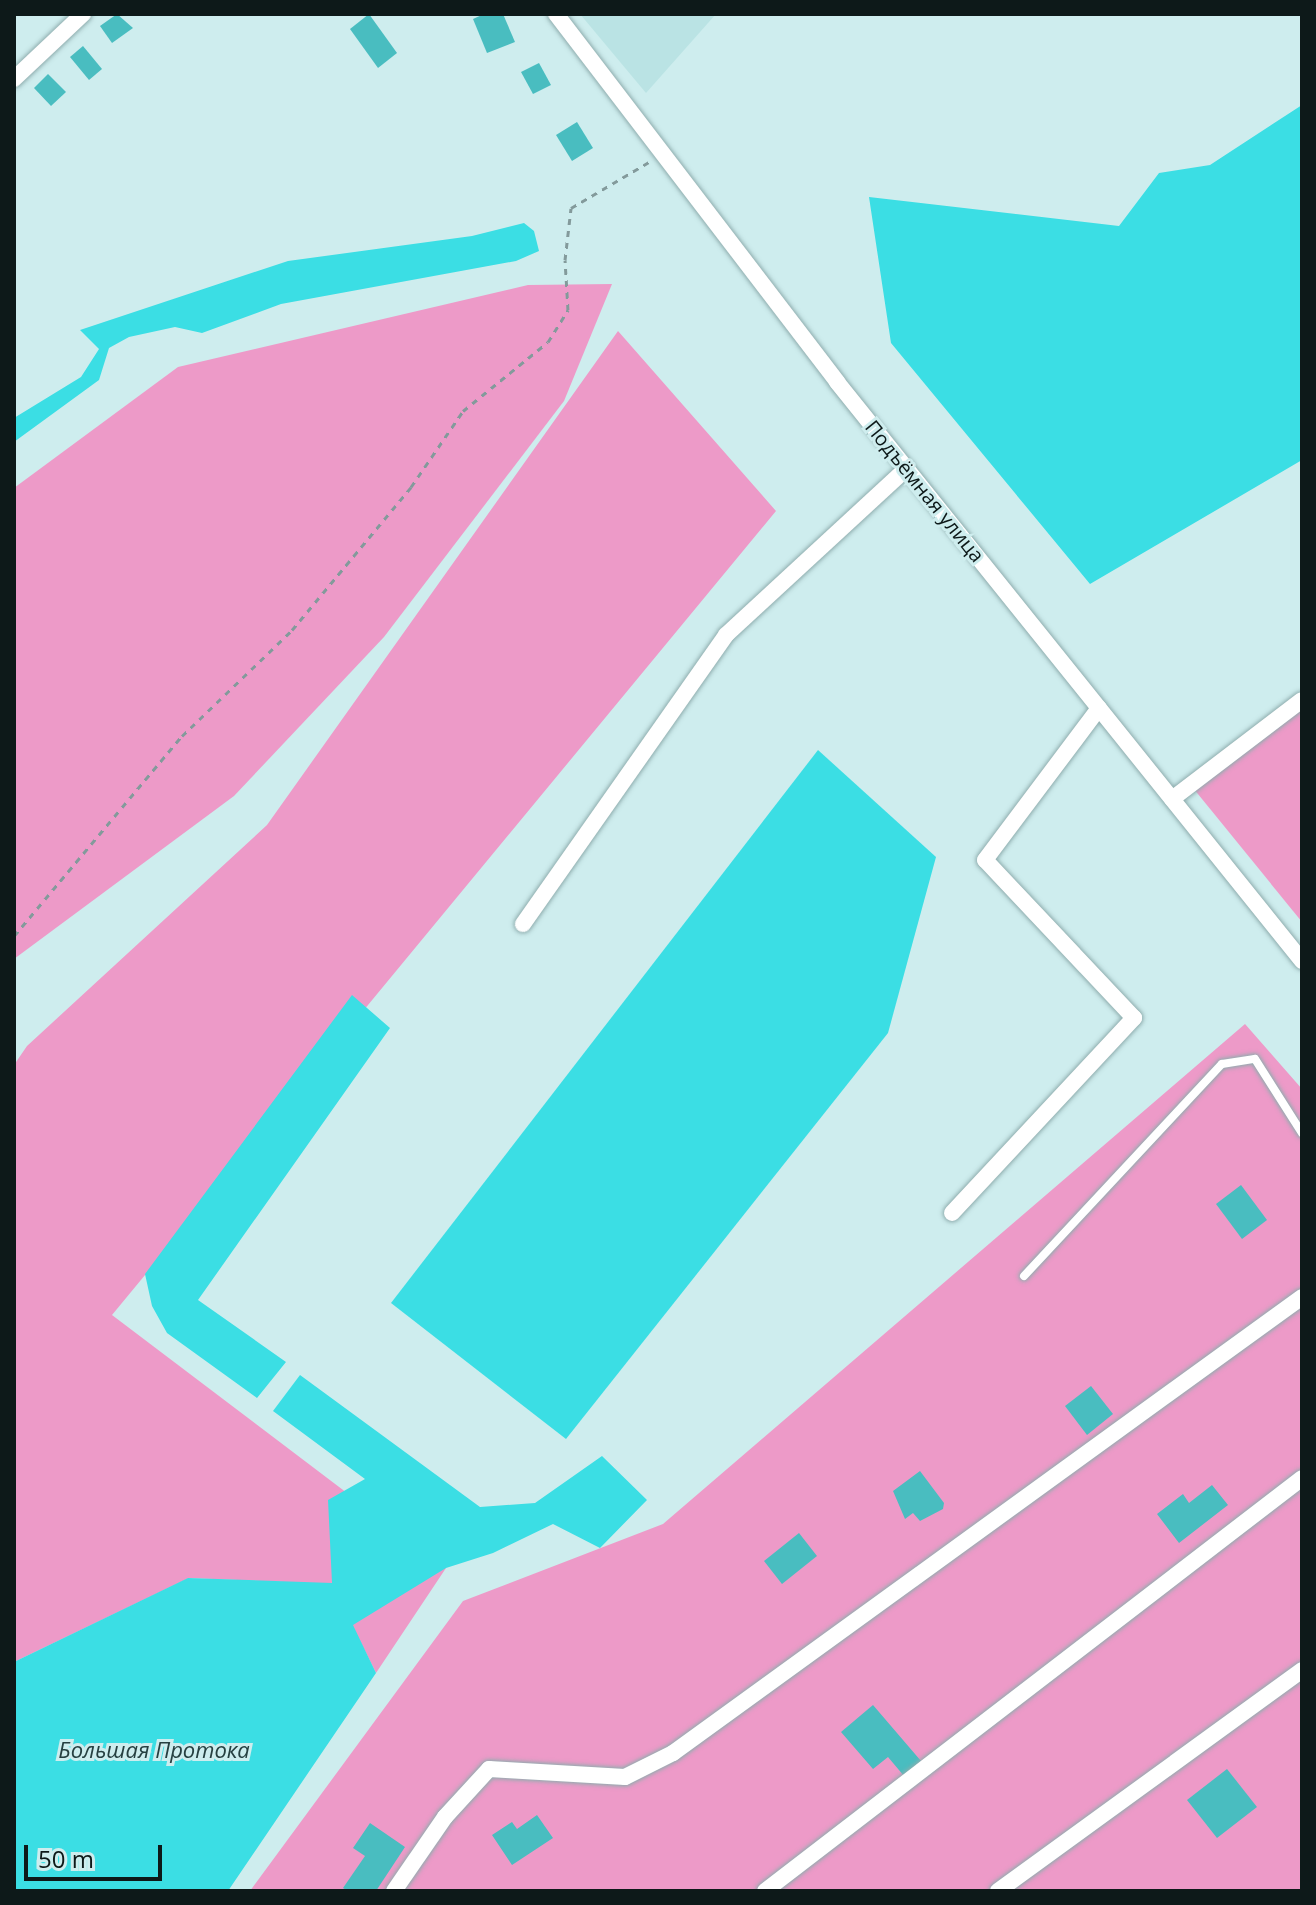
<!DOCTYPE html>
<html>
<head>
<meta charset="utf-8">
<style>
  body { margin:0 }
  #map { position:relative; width:1316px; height:1905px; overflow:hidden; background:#ceedee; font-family:"Open Sans",sans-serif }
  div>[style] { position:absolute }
  .built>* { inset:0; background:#bae3e4 }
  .green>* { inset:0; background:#ed9ac8 }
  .water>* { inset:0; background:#3bdee4 }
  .building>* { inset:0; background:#49bdc0 }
  .path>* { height:3px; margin-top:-1.5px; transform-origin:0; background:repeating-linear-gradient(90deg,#839a9b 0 6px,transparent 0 12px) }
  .roads { filter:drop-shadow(0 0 2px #8fadae) drop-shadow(0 0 2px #8fadae) }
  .service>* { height:8px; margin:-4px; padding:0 4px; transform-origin:4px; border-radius:4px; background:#fff }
  .minor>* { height:16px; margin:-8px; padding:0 8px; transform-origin:8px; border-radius:8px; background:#fff }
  span { translate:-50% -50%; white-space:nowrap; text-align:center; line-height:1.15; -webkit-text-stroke:6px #ceedee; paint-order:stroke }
  .street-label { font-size:20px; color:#0d1919 }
  .water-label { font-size:22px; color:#264041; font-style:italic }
  .frame { position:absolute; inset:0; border:16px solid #0d1919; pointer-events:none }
  .scale { position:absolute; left:24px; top:1845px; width:138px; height:36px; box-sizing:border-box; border:4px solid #0d1919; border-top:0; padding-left:10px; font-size:24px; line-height:28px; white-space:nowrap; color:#0d1919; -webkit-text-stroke:6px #ceedee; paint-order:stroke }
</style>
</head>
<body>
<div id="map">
  <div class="built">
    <i style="clip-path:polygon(580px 14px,716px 14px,646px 93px)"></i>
  </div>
  <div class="green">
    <i style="clip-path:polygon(612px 284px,564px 401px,384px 637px,234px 796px,14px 959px,14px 488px,178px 367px,528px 285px)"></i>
    <i style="clip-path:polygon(618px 331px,776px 511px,112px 1315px,446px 1568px,376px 1673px,332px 1584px,189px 1578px,14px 1662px,14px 1065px,27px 1046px,267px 825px)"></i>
    <i style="clip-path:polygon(1302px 696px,1302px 922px,1189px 783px)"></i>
    <i style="clip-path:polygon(1245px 1024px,1302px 1089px,1302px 1891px,250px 1891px,463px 1601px,663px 1524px)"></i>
  </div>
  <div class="water">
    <i style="clip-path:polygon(1302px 105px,1302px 460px,1090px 584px,891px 343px,869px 197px,1119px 226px,1159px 173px,1210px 165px)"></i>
    <i style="clip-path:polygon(524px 223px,534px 231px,539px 251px,516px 261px,281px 304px,202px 333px,175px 327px,129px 337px,109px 348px,99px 380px,14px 442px,14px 418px,81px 377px,99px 349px,80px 330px,288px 261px,472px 236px)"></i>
    <i style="clip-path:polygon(818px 750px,936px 857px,888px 1033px,566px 1439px,391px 1303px)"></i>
    <i style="clip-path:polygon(352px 995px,390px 1028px,198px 1300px,286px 1362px,257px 1398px,167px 1333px,152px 1306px,145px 1274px)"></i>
    <i style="clip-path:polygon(300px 1375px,480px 1507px,535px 1503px,602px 1456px,647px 1500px,600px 1548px,553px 1524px,493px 1553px,446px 1568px,353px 1625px,376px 1673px,228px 1891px,14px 1891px,14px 1662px,188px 1578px,332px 1583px,328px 1500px,365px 1479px,273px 1411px)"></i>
  </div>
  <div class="building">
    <i style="clip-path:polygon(117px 14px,133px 28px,112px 43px,100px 26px)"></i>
    <i style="clip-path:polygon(369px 14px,397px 53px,378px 68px,350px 29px)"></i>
    <i style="clip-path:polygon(484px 14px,503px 14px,515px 42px,487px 53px,473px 19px)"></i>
    <i style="clip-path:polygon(83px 46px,102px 69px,89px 80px,70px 57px)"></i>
    <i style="clip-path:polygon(539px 63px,551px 85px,533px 94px,521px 72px)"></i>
    <i style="clip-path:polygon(48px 74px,66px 92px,51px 106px,34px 88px)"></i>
    <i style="clip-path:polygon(577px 122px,593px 148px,572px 161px,556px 135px)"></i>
    <i style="clip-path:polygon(1241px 1185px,1267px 1220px,1242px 1239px,1216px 1204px)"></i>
    <i style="clip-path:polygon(1091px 1386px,1113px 1414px,1087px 1435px,1065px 1406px)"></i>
    <i style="clip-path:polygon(920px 1471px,944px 1503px,943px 1509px,920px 1521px,913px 1513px,905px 1519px,893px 1491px)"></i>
    <i style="clip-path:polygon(1212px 1485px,1228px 1505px,1179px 1543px,1157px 1514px,1183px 1494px,1189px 1503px)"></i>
    <i style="clip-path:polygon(799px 1533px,817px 1556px,782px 1584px,764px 1561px)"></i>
    <i style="clip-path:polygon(873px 1705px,921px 1761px,904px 1776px,888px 1757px,873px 1769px,841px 1732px)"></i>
    <i style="clip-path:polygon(1227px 1769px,1257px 1807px,1217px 1838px,1187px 1800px)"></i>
    <i style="clip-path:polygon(537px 1815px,553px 1838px,512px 1865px,492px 1835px,512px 1822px,517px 1829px)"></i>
    <i style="clip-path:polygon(370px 1823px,405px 1847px,376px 1891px,348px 1891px,343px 1888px,365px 1856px,353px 1848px)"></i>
  </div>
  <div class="path">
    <i style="left:14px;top:936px;width:261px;rotate:-50deg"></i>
    <i style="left:182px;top:736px;width:153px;rotate:-43.9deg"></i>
    <i style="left:292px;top:630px;width:186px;rotate:-50.2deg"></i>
    <i style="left:411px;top:487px;width:92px;rotate:-55.6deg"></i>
    <i style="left:463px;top:411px;width:109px;rotate:-39.1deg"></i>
    <i style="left:548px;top:342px;width:38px;rotate:-58deg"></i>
    <i style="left:568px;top:310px;width:50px;rotate:-93.4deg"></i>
    <i style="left:565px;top:260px;width:52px;rotate:-83.4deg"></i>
    <i style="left:571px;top:208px;width:91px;rotate:-30.5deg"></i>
  </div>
  <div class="roads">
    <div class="service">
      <i style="left:1024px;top:1276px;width:290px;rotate:-47deg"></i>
      <i style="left:1222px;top:1064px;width:33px;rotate:-9deg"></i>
      <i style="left:1255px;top:1059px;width:88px;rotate:57.6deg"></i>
    </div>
    <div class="minor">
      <i style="left:556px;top:14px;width:463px;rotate:52.6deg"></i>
      <i style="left:837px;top:382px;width:743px;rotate:51.23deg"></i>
      <i style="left:14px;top:79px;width:95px;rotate:-43.3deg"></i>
      <i style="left:1172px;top:799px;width:163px;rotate:-37.3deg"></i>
      <i style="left:523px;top:924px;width:353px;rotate:-54.9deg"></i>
      <i style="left:726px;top:635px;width:246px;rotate:-42.7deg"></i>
      <i style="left:952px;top:1213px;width:267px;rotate:-47deg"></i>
      <i style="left:1134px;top:1018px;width:217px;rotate:-133.3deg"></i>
      <i style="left:985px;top:860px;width:190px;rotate:-53.1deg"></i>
      <i style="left:394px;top:1891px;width:90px;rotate:-55.4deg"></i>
      <i style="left:445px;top:1817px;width:65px;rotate:-47.5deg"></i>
      <i style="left:489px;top:1769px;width:136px;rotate:3.4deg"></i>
      <i style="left:625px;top:1777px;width:54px;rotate:-26.6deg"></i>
      <i style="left:673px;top:1753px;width:777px;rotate:-35.94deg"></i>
      <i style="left:765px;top:1891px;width:677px;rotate:-37.56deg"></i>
      <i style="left:998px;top:1891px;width:376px;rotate:-36deg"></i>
    </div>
  </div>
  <div class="street-label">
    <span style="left:925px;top:491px;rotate:51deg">Подъёмная улица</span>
  </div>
  <div class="water-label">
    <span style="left:154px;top:1750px">Большая Протока</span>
  </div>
  <div class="frame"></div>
  <div class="scale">50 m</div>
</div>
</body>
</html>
